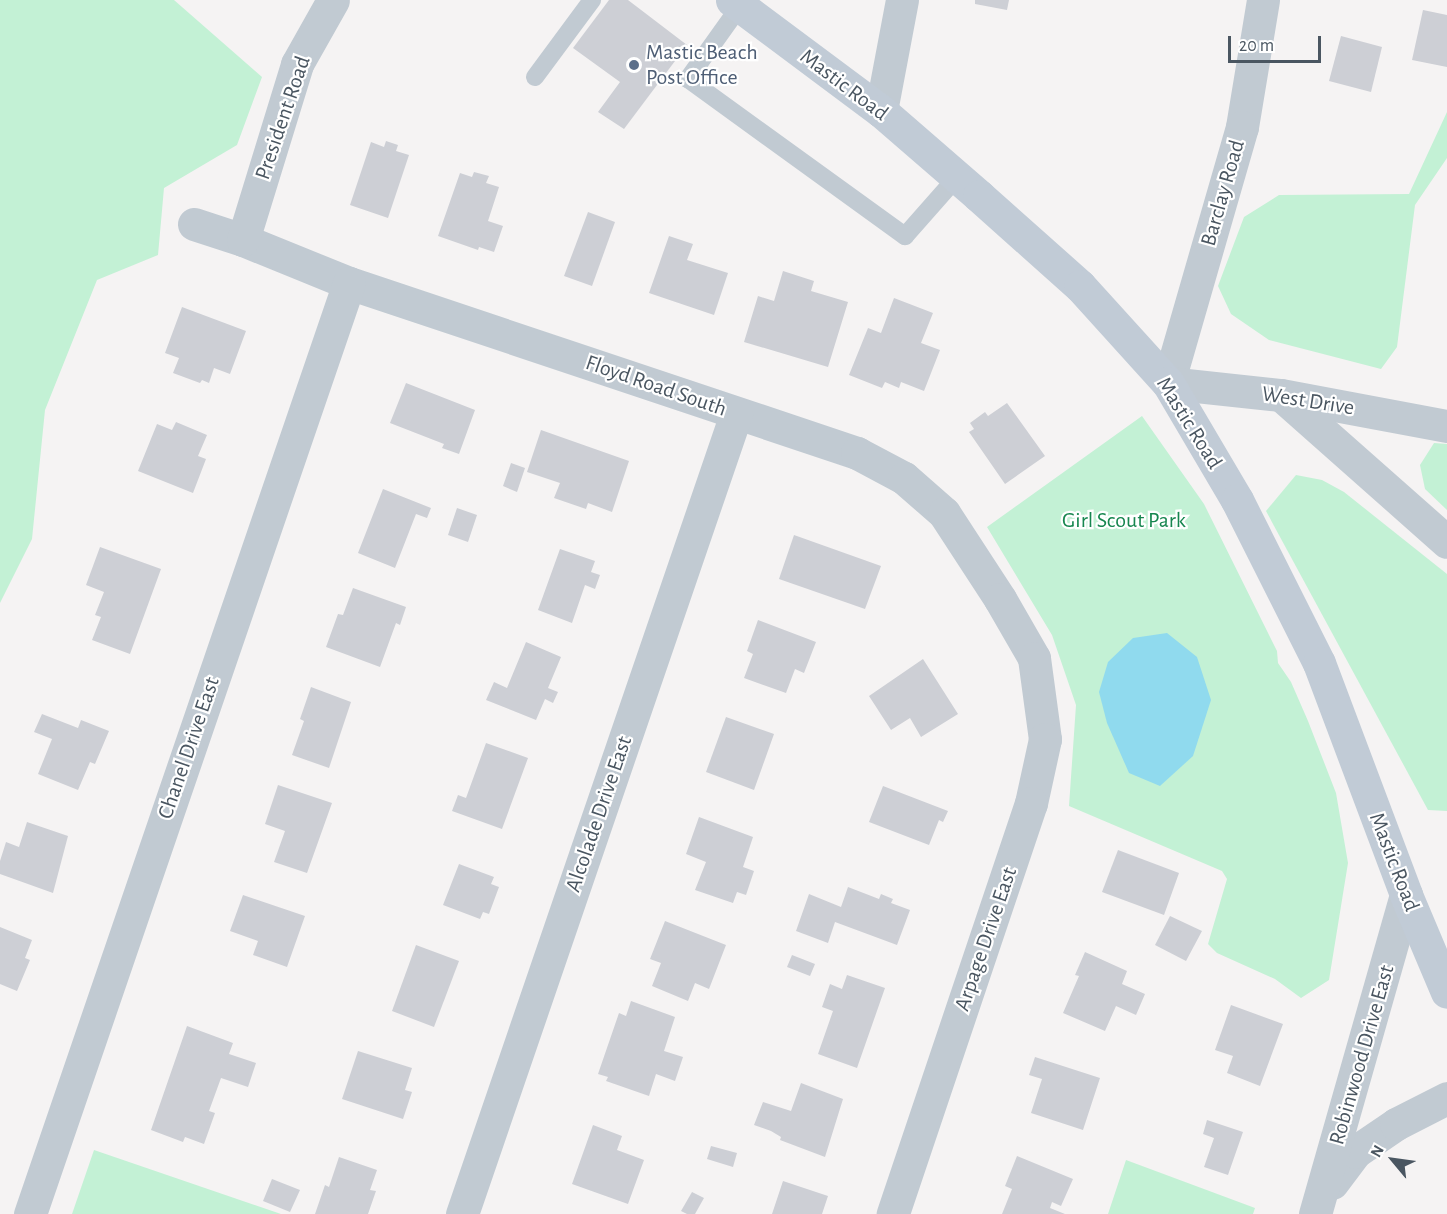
<!DOCTYPE html>
<html>
<head>
<meta charset="utf-8">
<style>
  body { margin:0 }
  #map { position:relative; width:1447px; height:1214px; overflow:hidden; background:#f5f3f3; font-family:"Alegreya Sans",sans-serif }
  div>[style] { position:absolute }
  .green>* { inset:0; background:#c3f1d5 }
  .water>* { inset:0; background:#90daee }
  .building>* { inset:0; background:#cdcfd5 }
  .service>* { height:18px; margin:-9px; padding:0 9px; transform-origin:9px; border-radius:9px; background:#c1cad2 }
  .minor>* { height:33px; margin:-16.5px; padding:0 16.5px; transform-origin:16.5px; border-radius:16.5px; background:#c1cad2 }
  .secondary>* { height:33px; margin:-16.5px; padding:0 16.5px; transform-origin:16.5px; border-radius:16.5px; background:#c1cbd6 }
  .dots>* { width:16px; height:16px; translate:-50% -50%; box-sizing:border-box; border:3px solid #fff; border-radius:50% }
  span { translate:-50% -50%; white-space:nowrap; text-align:center; line-height:1.15; -webkit-text-stroke:4.5px #fff; paint-order:stroke }
  .service-label { font-size:22px; color:#4e5e75 }
  .left { translate:0 -50%; text-align:left }
  .street-label { font-size:22px; color:#4a5661 }
  .park-label { font-size:22px; color:#17864f }
  .north { position:absolute; left:1363px; top:1130px; width:60px; height:60px; -webkit-text-stroke:4px #fff; paint-order:stroke; rotate:299deg; font-size:16px; font-weight:700; line-height:24px; text-align:center; color:#4a5661 }
  .north::after { content:''; display:block; margin:auto; width:21px; height:27px; background:#4a5661; clip-path:polygon(50% 0,100% 100%,50% 72%,0 100%) }
  .scale { position:absolute; left:1228px; top:36px; width:93px; height:27px; box-sizing:border-box; border:3px solid #4a5661; border-top:0; padding-left:8px; font-size:18px; line-height:21px; white-space:nowrap; color:#4a5661; -webkit-text-stroke:4px #fff; paint-order:stroke }
</style>
</head>
<body>
<div id="map">
  <div class="green">
    <i style="clip-path:polygon(0 0,174px 0,262px 77px,237px 145px,164px 188px,158px 255px,97px 280px,45px 410px,32px 539px,0 603px)"></i>
    <i style="clip-path:polygon(1447px 112px,1447px 158px,1415px 205px,1397px 347px,1381px 369px,1269px 340px,1231px 314px,1218px 286px,1244px 217px,1279px 195px,1409px 194px)"></i>
    <i style="clip-path:polygon(1142px 416px,1204px 504px,1277px 651px,1278px 663px,1291px 682px,1308px 721px,1336px 793px,1348px 863px,1329px 980px,1301px 998px,1275px 979px,1217px 953px,1208px 944px,1227px 879px,1222px 871px,1069px 806px,1076px 705px,1052px 635px,987px 527px)"></i>
    <i style="clip-path:polygon(1434px 443px,1447px 444px,1447px 510px,1425px 489px,1420px 465px)"></i>
    <i style="clip-path:polygon(1296px 475px,1322px 480px,1344px 492px,1447px 574px,1447px 811px,1428px 810px,1266px 511px)"></i>
    <i style="clip-path:polygon(94px 1150px,281px 1214px,72px 1214px)"></i>
    <i style="clip-path:polygon(1126px 1160px,1255px 1208px,1253px 1214px,1108px 1214px)"></i>
  </div>
  <div class="water">
    <i style="clip-path:polygon(1167px 633px,1197px 657px,1211px 700px,1193px 756px,1160px 786px,1129px 773px,1107px 723px,1099px 692px,1108px 662px,1133px 638px)"></i>
  </div>
  <div class="building">
    <i style="clip-path:polygon(609px 0,628px 0,687px 45px,624px 129px,598px 112px,620px 82px,573px 48px)"></i>
    <i style="clip-path:polygon(975px 0,1009px 0,1007px 10px,975px 4px)"></i>
    <i style="clip-path:polygon(1423px 10px,1447px 15px,1447px 67px,1412px 60px)"></i>
    <i style="clip-path:polygon(1341px 36px,1382px 47px,1371px 92px,1329px 81px)"></i>
    <i style="clip-path:polygon(386px 141px,398px 145px,396px 151px,409px 155px,388px 218px,350px 205px,371px 142px,384px 147px)"></i>
    <i style="clip-path:polygon(474px 172px,489px 176px,486px 183px,499px 187px,488px 221px,503px 226px,494px 252px,479px 247px,478px 250px,438px 236px,460px 173px,472px 177px)"></i>
    <i style="clip-path:polygon(588px 212px,615px 222px,592px 286px,564px 276px)"></i>
    <i style="clip-path:polygon(669px 236px,693px 244px,687px 260px,728px 273px,714px 315px,649px 293px)"></i>
    <i style="clip-path:polygon(783px 271px,814px 281px,811px 291px,848px 302px,828px 367px,744px 342px,758px 296px,774px 301px)"></i>
    <i style="clip-path:polygon(894px 298px,933px 313px,921px 343px,940px 350px,924px 391px,901px 382px,899px 388px,885px 382px,882px 388px,849px 375px,868px 328px,881px 333px)"></i>
    <i style="clip-path:polygon(182px 307px,246px 331px,230px 374px,214px 368px,209px 383px,202px 380px,200px 383px,173px 373px,179px 358px,165px 353px)"></i>
    <i style="clip-path:polygon(406px 383px,475px 410px,459px 454px,442px 448px,444px 444px,390px 423px)"></i>
    <i style="clip-path:polygon(1007px 403px,1045px 456px,1005px 484px,969px 432px,974px 429px,970px 423px,985px 412px,988px 416px)"></i>
    <i style="clip-path:polygon(176px 422px,207px 435px,198px 456px,206px 459px,193px 493px,138px 471px,157px 424px,172px 430px)"></i>
    <i style="clip-path:polygon(541px 430px,629px 461px,612px 512px,588px 503px,586px 509px,554px 498px,560px 483px,527px 472px)"></i>
    <i style="clip-path:polygon(511px 463px,525px 468px,517px 492px,503px 486px)"></i>
    <i style="clip-path:polygon(383px 489px,431px 508px,427px 518px,416px 514px,395px 568px,358px 553px)"></i>
    <i style="clip-path:polygon(457px 508px,477px 515px,468px 542px,448px 535px)"></i>
    <i style="clip-path:polygon(794px 535px,881px 566px,865px 609px,779px 579px)"></i>
    <i style="clip-path:polygon(100px 547px,161px 569px,130px 654px,92px 640px,101px 617px,95px 615px,104px 592px,86px 585px)"></i>
    <i style="clip-path:polygon(560px 549px,595px 561px,591px 572px,600px 575px,595px 589px,585px 585px,572px 623px,538px 610px)"></i>
    <i style="clip-path:polygon(353px 588px,406px 607px,400px 625px,396px 623px,380px 667px,326px 647px,338px 614px,343px 615px)"></i>
    <i style="clip-path:polygon(758px 620px,816px 642px,804px 673px,795px 669px,786px 693px,744px 678px,753px 654px,747px 651px)"></i>
    <i style="clip-path:polygon(526px 642px,561px 657px,548px 688px,558px 692px,553px 703px,545px 699px,536px 720px,486px 700px,494px 682px,507px 688px)"></i>
    <i style="clip-path:polygon(923px 659px,958px 714px,921px 737px,910px 718px,891px 730px,869px 696px)"></i>
    <i style="clip-path:polygon(311px 687px,351px 702px,329px 768px,292px 755px,304px 721px,300px 719px)"></i>
    <i style="clip-path:polygon(42px 714px,78px 728px,81px 720px,109px 731px,95px 764px,90px 762px,78px 790px,38px 774px,52px 739px,34px 732px)"></i>
    <i style="clip-path:polygon(726px 717px,774px 734px,754px 790px,706px 772px)"></i>
    <i style="clip-path:polygon(486px 743px,528px 758px,502px 829px,452px 811px,458px 795px,466px 798px)"></i>
    <i style="clip-path:polygon(278px 785px,332px 803px,307px 873px,274px 862px,285px 831px,265px 824px)"></i>
    <i style="clip-path:polygon(883px 786px,948px 811px,943px 822px,939px 820px,929px 845px,869px 822px)"></i>
    <i style="clip-path:polygon(699px 817px,753px 837px,743px 867px,754px 871px,746px 895px,737px 892px,733px 903px,695px 890px,706px 862px,686px 854px)"></i>
    <i style="clip-path:polygon(27px 822px,68px 836px,53px 893px,0 874px,0 861px,6px 842px,19px 847px)"></i>
    <i style="clip-path:polygon(1118px 850px,1179px 873px,1164px 915px,1102px 892px)"></i>
    <i style="clip-path:polygon(459px 864px,494px 877px,491px 884px,499px 887px,489px 914px,483px 912px,480px 919px,443px 905px)"></i>
    <i style="clip-path:polygon(848px 887px,879px 899px,881px 894px,893px 899px,891px 903px,910px 910px,897px 945px,835px 922px,828px 943px,796px 931px,809px 894px,841px 907px)"></i>
    <i style="clip-path:polygon(243px 895px,305px 916px,287px 967px,253px 955px,258px 941px,230px 931px)"></i>
    <i style="clip-path:polygon(1170px 916px,1202px 931px,1186px 961px,1155px 945px)"></i>
    <i style="clip-path:polygon(665px 921px,726px 945px,709px 989px,695px 983px,688px 1001px,652px 986px,661px 963px,650px 959px)"></i>
    <i style="clip-path:polygon(0 927px,32px 940px,25px 958px,30px 960px,17px 991px,0 984px)"></i>
    <i style="clip-path:polygon(416px 945px,459px 961px,434px 1027px,392px 1011px)"></i>
    <i style="clip-path:polygon(1085px 952px,1127px 971px,1122px 984px,1145px 994px,1136px 1015px,1116px 1006px,1105px 1031px,1063px 1013px,1079px 976px,1075px 975px)"></i>
    <i style="clip-path:polygon(792px 955px,815px 964px,810px 976px,787px 967px)"></i>
    <i style="clip-path:polygon(847px 975px,885px 988px,857px 1068px,818px 1054px,833px 1011px,822px 1007px,830px 984px,842px 989px)"></i>
    <i style="clip-path:polygon(631px 1001px,675px 1017px,664px 1051px,683px 1057px,675px 1081px,656px 1074px,649px 1096px,606px 1081px,608px 1077px,598px 1074px,619px 1013px,626px 1016px)"></i>
    <i style="clip-path:polygon(1231px 1005px,1283px 1024px,1260px 1086px,1227px 1073px,1233px 1056px,1215px 1050px)"></i>
    <i style="clip-path:polygon(187px 1026px,233px 1043px,229px 1054px,256px 1063px,248px 1087px,221px 1078px,209px 1111px,215px 1113px,204px 1144px,185px 1137px,183px 1142px,151px 1130px)"></i>
    <i style="clip-path:polygon(358px 1051px,412px 1068px,405px 1090px,412px 1092px,403px 1119px,342px 1099px)"></i>
    <i style="clip-path:polygon(1035px 1057px,1100px 1078px,1083px 1130px,1031px 1113px,1042px 1079px,1029px 1075px)"></i>
    <i style="clip-path:polygon(801px 1083px,843px 1099px,825px 1157px,780px 1140px,781px 1137px,771px 1131px,754px 1125px,763px 1102px,791px 1111px)"></i>
    <i style="clip-path:polygon(1207px 1120px,1243px 1132px,1228px 1175px,1204px 1167px,1214px 1138px,1203px 1134px)"></i>
    <i style="clip-path:polygon(593px 1125px,622px 1136px,617px 1150px,644px 1160px,628px 1204px,572px 1184px)"></i>
    <i style="clip-path:polygon(711px 1146px,737px 1153px,733px 1167px,707px 1159px)"></i>
    <i style="clip-path:polygon(1017px 1156px,1073px 1179px,1061px 1206px,1052px 1202px,1050px 1208px,1065px 1214px,1002px 1214px,1012px 1189px,1005px 1186px)"></i>
    <i style="clip-path:polygon(339px 1157px,377px 1170px,370px 1190px,376px 1191px,368px 1214px,315px 1214px,325px 1185px,329px 1187px)"></i>
    <i style="clip-path:polygon(272px 1179px,300px 1190px,290px 1212px,263px 1201px)"></i>
    <i style="clip-path:polygon(783px 1181px,828px 1196px,822px 1214px,772px 1214px)"></i>
    <i style="clip-path:polygon(692px 1192px,704px 1198px,695px 1214px,687px 1214px,681px 1211px)"></i>
  </div>
  <div class="service">
    <i style="left:740px;top:6px;width:90px;rotate:125.5deg"></i>
    <i style="left:688px;top:79px;width:268px;rotate:35.9deg"></i>
    <i style="left:905px;top:236px;width:79px;rotate:-48.6deg"></i>
    <i style="left:535px;top:77px;width:96px;rotate:-53.5deg"></i>
  </div>
  <div class="minor">
    <i style="left:1263px;top:0;width:129px;rotate:99.4deg"></i>
    <i style="left:1242px;top:127px;width:266px;rotate:106.1deg"></i>
    <i style="left:1168px;top:383px;width:114px;rotate:6.1deg"></i>
    <i style="left:1281px;top:395px;width:169px;rotate:10.6deg"></i>
    <i style="left:881px;top:111px;width:113px;rotate:-79.3deg"></i>
    <i style="left:194px;top:224px;width:52px;rotate:18.1deg"></i>
    <i style="left:243px;top:240px;width:114px;rotate:22.1deg"></i>
    <i style="left:349px;top:283px;width:536px;rotate:18.5deg"></i>
    <i style="left:857px;top:453px;width:53px;rotate:28deg"></i>
    <i style="left:904px;top:478px;width:53px;rotate:41.2deg"></i>
    <i style="left:944px;top:513px;width:103px;rotate:56.9deg"></i>
    <i style="left:1000px;top:599px;width:68px;rotate:60deg"></i>
    <i style="left:1034px;top:658px;width:82px;rotate:82.3deg"></i>
    <i style="left:1045px;top:739px;width:66px;rotate:102.3deg"></i>
    <i style="left:1031px;top:803px;width:434px;rotate:108.6deg"></i>
    <i style="left:243px;top:240px;width:184px;rotate:-72.9deg"></i>
    <i style="left:297px;top:64px;width:73px;rotate:-60.6deg"></i>
    <i style="left:1282px;top:396px;width:220px;rotate:41.5deg"></i>
    <i style="left:1332px;top:1183px;width:39px;rotate:-53deg"></i>
    <i style="left:1355px;top:1152px;width:50px;rotate:-34.3deg"></i>
    <i style="left:1396px;top:1124px;width:57px;rotate:-27deg"></i>
    <i style="left:30px;top:1214px;width:984px;rotate:-71.09deg"></i>
    <i style="left:462px;top:1214px;width:846px;rotate:-71.09deg"></i>
    <i style="left:1315px;top:1214px;width:332px;rotate:-74.1deg"></i>
  </div>
  <div class="secondary">
    <i style="left:732px;top:0;width:186px;rotate:36.7deg"></i>
    <i style="left:881px;top:111px;width:130px;rotate:40.9deg"></i>
    <i style="left:979px;top:196px;width:135px;rotate:41.7deg"></i>
    <i style="left:1080px;top:286px;width:131px;rotate:47.8deg"></i>
    <i style="left:1168px;top:383px;width:136px;rotate:59.5deg"></i>
    <i style="left:1237px;top:500px;width:182px;rotate:63.3deg"></i>
    <i style="left:1319px;top:663px;width:248px;rotate:69.4deg"></i>
    <i style="left:1406px;top:895px;width:105px;rotate:67.1deg"></i>
  </div>
  <div class="dots">
    <i style="left:634px;top:65px;background:#5c6f8a"></i>
  </div>
  <div class="service-label">
    <span class="left" style="left:646px;top:65px">Mastic Beach<br>Post Office</span>
  </div>
  <div class="street-label">
    <span style="left:844px;top:85px;rotate:37deg">Mastic Road</span>
    <span style="left:283px;top:118px;rotate:-71deg">President Road</span>
    <span style="left:1223px;top:193px;rotate:-74deg">Barclay Road</span>
    <span style="left:656px;top:386px;rotate:19deg">Floyd Road South</span>
    <span style="left:1308px;top:401px;rotate:9deg">West Drive</span>
    <span style="left:1189px;top:423px;rotate:58deg">Mastic Road</span>
    <span style="left:189px;top:748px;rotate:-71deg">Chanel Drive East</span>
    <span style="left:599px;top:814px;rotate:-71deg">Alcolade Drive East</span>
    <span style="left:1394px;top:862px;rotate:69deg">Mastic Road</span>
    <span style="left:986px;top:939px;rotate:-71deg">Arpage Drive East</span>
    <span style="left:1362px;top:1055px;rotate:-74deg">Robinwood Drive East</span>
  </div>
  <div class="park-label">
    <span style="left:1124px;top:521px">Girl Scout Park</span>
  </div>
  <div class="north">N</div>
  <div class="scale">20 m</div>
</div>
</body>
</html>
